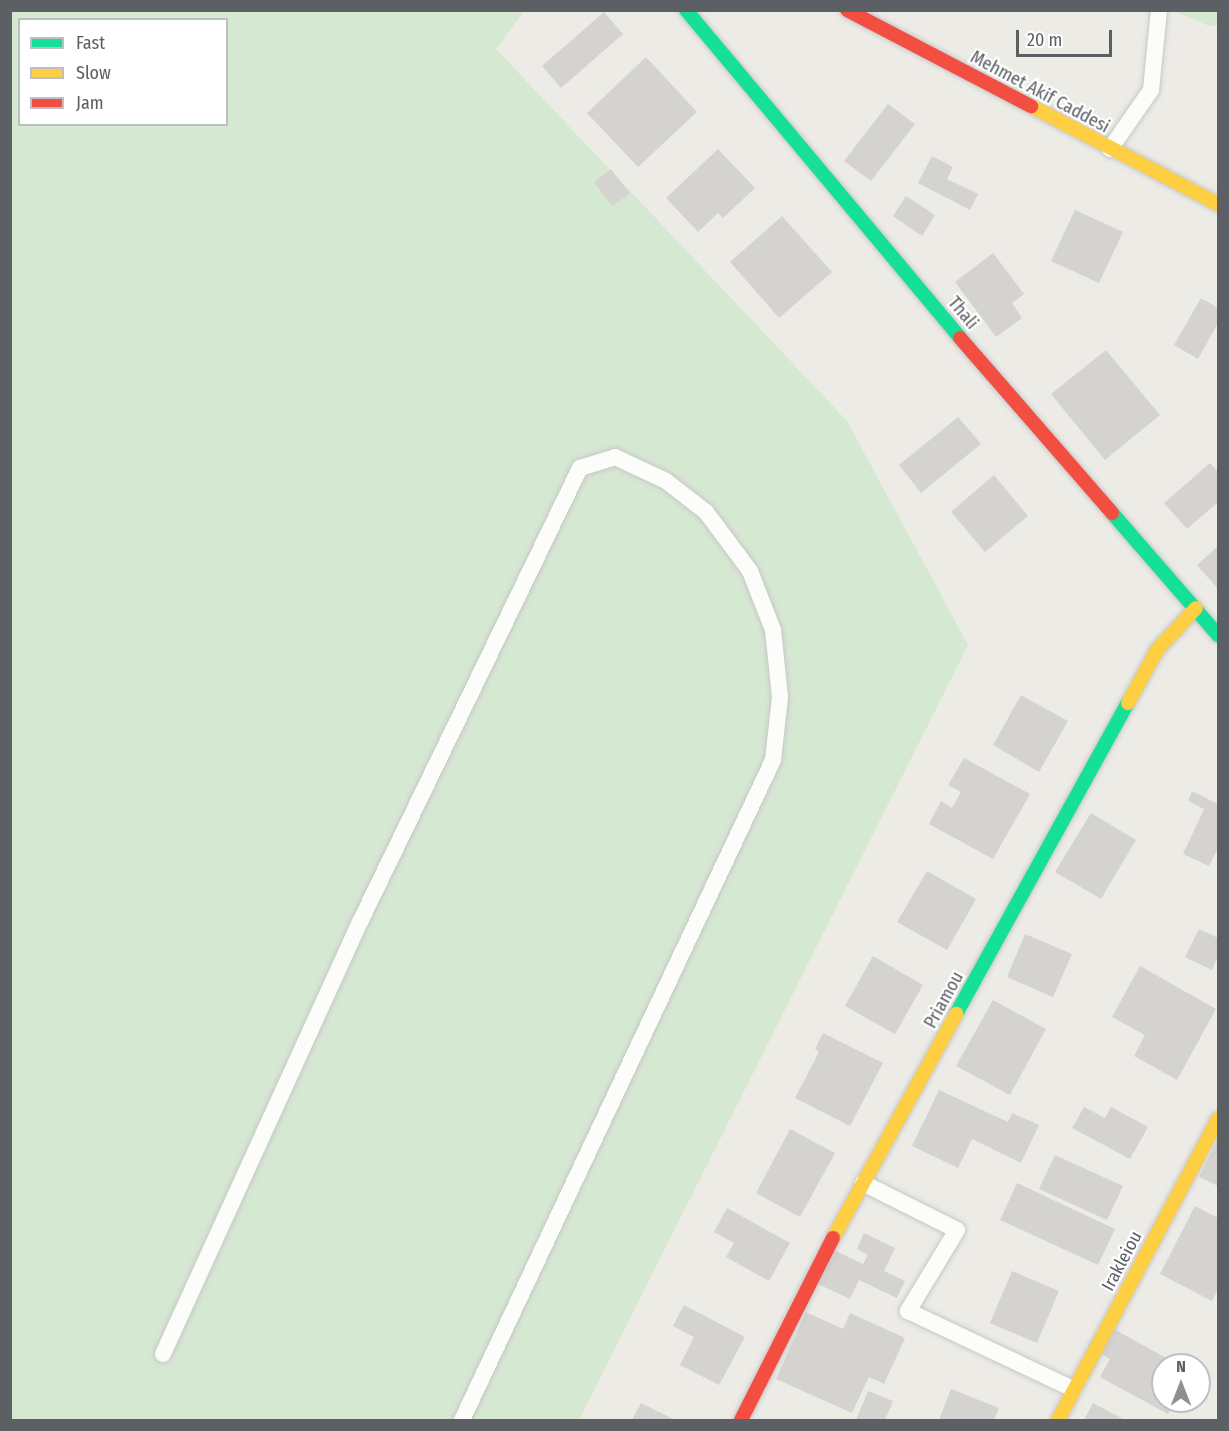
<!DOCTYPE html>
<html>
<head>
<meta charset="utf-8">
<style>
  body { margin:0 }
  #map { position:relative; width:1229px; height:1431px; overflow:hidden; background:#ecebe6; font-family:"Fira Sans Condensed",sans-serif }
  div>[style] { position:absolute }
  .green>* { inset:0; background:#d5e8d2 }
  .building>* { inset:0; background:#d4d3d0 }
  .roads { filter:drop-shadow(0 0 2px #c7c7c7) drop-shadow(0 0 2px #c7c7c7) }
  .lane>* { height:16px; margin:-8px; padding:0 8px; transform-origin:8px; border-radius:8px; background:#fcfcfb }
  .fast>* { height:14px; margin:-7px; padding:0 7px; transform-origin:7px; border-radius:7px; background:#16e098 }
  .slow>* { height:14px; margin:-7px; padding:0 7px; transform-origin:7px; border-radius:7px; background:#ffcf43 }
  .jam>* { height:14px; margin:-7px; padding:0 7px; transform-origin:7px; border-radius:7px; background:#f24e42 }
  span { translate:-50% -50%; white-space:nowrap; text-align:center; line-height:1.15; -webkit-text-stroke:4.5px #fff; paint-order:stroke }
  .street-label { font-size:18px; color:#5c6064 }
  .frame { position:absolute; inset:0; border:12px solid #5c6064; pointer-events:none }
  .legend { position:absolute; left:18px; top:18px; width:210px; height:108px; box-sizing:border-box; background:#fff; border:2px solid #bebfc1; margin:0; padding:8px 10px; list-style:none; font-size:18px; color:#5c6064 }
  .legend li { display:flex; align-items:center; gap:12px; height:30px }
  .legend b { width:30px; border:2px solid #bebfc1 }
  .north { position:absolute; left:1151px; top:1353px; width:60px; height:60px; box-sizing:border-box; background:#fff; border:2px solid #bebfc1; border-radius:50%; rotate:0deg; font-size:16px; font-weight:700; line-height:24px; text-align:center; color:#5c6064 }
  .north::after { content:''; display:block; margin:auto; width:21px; height:27px; background:#8e9192; clip-path:polygon(50% 0,100% 100%,50% 72%,0 100%) }
  .scale { position:absolute; left:1016px; top:30px; width:96px; height:27px; box-sizing:border-box; border:3px solid #5c6064; border-top:0; padding-left:8px; font-size:18px; line-height:21px; white-space:nowrap; color:#5c6064; -webkit-text-stroke:4px #fff; paint-order:stroke }
</style>
</head>
<body>
<div id="map">
  <div class="green">
    <i style="clip-path:polygon(evenodd,10px 11px,524px 11px,496px 49px,847px 421px,968px 645px,579px 1420px,11px 1420px,10px 11px,20px 20px,226px 20px,226px 124px,20px 124px,20px 20px)"></i>
    <i style="clip-path:polygon(1174px 11px,1218px 11px,1218px 26px,1209px 26px)"></i>
  </div>
  <div class="building">
    <i style="clip-path:polygon(604px 12px,623px 34px,561px 88px,542px 66px)"></i>
    <i style="clip-path:polygon(646px 57px,697px 112px,638px 167px,587px 113px)"></i>
    <i style="clip-path:polygon(888px 104px,915px 124px,871px 181px,844px 161px)"></i>
    <i style="clip-path:polygon(718px 149px,755px 188px,723px 218px,718px 213px,698px 232px,666px 198px)"></i>
    <i style="clip-path:polygon(932px 156px,953px 167px,947px 179px,978px 194px,970px 210px,918px 183px)"></i>
    <i style="clip-path:polygon(611px 169px,630px 194px,612px 206px,594px 182px)"></i>
    <i style="clip-path:polygon(906px 196px,935px 215px,922px 236px,893px 216px)"></i>
    <i style="clip-path:polygon(1075px 210px,1123px 232px,1099px 283px,1051px 261px)"></i>
    <i style="clip-path:polygon(782px 216px,832px 272px,779px 318px,730px 262px)"></i>
    <i style="clip-path:polygon(993px 253px,1024px 294px,1012px 303px,1022px 318px,996px 337px,955px 282px)"></i>
    <i style="clip-path:polygon(1201px 298px,1218px 308px,1218px 323px,1198px 359px,1174px 345px)"></i>
    <i style="clip-path:polygon(1106px 350px,1160px 415px,1105px 460px,1051px 394px)"></i>
    <i style="clip-path:polygon(958px 417px,981px 444px,921px 493px,899px 465px)"></i>
    <i style="clip-path:polygon(1210px 463px,1218px 472px,1218px 502px,1187px 529px,1164px 503px)"></i>
    <i style="clip-path:polygon(994px 475px,1028px 516px,985px 552px,951px 512px)"></i>
    <i style="clip-path:polygon(1218px 546px,1218px 589px,1197px 565px)"></i>
    <i style="clip-path:polygon(1021px 695px,1068px 721px,1039px 772px,993px 745px)"></i>
    <i style="clip-path:polygon(964px 758px,1030px 794px,993px 859px,929px 824px,941px 801px,952px 808px,961px 792px,948px 785px)"></i>
    <i style="clip-path:polygon(1192px 791px,1218px 804px,1218px 848px,1209px 866px,1183px 854px,1204px 809px,1188px 801px)"></i>
    <i style="clip-path:polygon(1091px 813px,1136px 840px,1101px 899px,1055px 872px)"></i>
    <i style="clip-path:polygon(927px 871px,976px 899px,947px 950px,897px 922px)"></i>
    <i style="clip-path:polygon(1199px 929px,1218px 938px,1218px 956px,1212px 970px,1185px 957px)"></i>
    <i style="clip-path:polygon(1025px 934px,1072px 954px,1053px 997px,1007px 977px)"></i>
    <i style="clip-path:polygon(873px 956px,923px 985px,895px 1034px,845px 1006px)"></i>
    <i style="clip-path:polygon(1140px 966px,1216px 1009px,1177px 1080px,1134px 1056px,1145px 1035px,1112px 1017px)"></i>
    <i style="clip-path:polygon(993px 1000px,1046px 1029px,1010px 1095px,956px 1066px)"></i>
    <i style="clip-path:polygon(823px 1033px,883px 1063px,850px 1126px,795px 1098px,819px 1052px,815px 1049px)"></i>
    <i style="clip-path:polygon(939px 1090px,1008px 1122px,1012px 1113px,1039px 1125px,1021px 1163px,972px 1139px,958px 1168px,912px 1146px)"></i>
    <i style="clip-path:polygon(1084px 1107px,1105px 1118px,1111px 1107px,1148px 1127px,1130px 1159px,1072px 1128px)"></i>
    <i style="clip-path:polygon(790px 1129px,835px 1153px,800px 1217px,756px 1193px)"></i>
    <i style="clip-path:polygon(1218px 1139px,1218px 1186px,1199px 1177px)"></i>
    <i style="clip-path:polygon(1055px 1155px,1123px 1186px,1107px 1220px,1039px 1189px)"></i>
    <i style="clip-path:polygon(1017px 1183px,1115px 1229px,1098px 1265px,1000px 1220px)"></i>
    <i style="clip-path:polygon(1195px 1206px,1218px 1218px,1218px 1289px,1212px 1301px,1160px 1274px)"></i>
    <i style="clip-path:polygon(727px 1208px,790px 1243px,769px 1281px,726px 1257px,734px 1243px,714px 1232px)"></i>
    <i style="clip-path:polygon(864px 1233px,895px 1248px,884px 1271px,905px 1281px,897px 1298px,859px 1280px,850px 1299px,816px 1283px,832px 1249px,863px 1264px,868px 1255px,857px 1249px)"></i>
    <i style="clip-path:polygon(1012px 1271px,1059px 1291px,1037px 1343px,990px 1323px)"></i>
    <i style="clip-path:polygon(684px 1305px,745px 1337px,719px 1385px,680px 1365px,694px 1337px,673px 1326px)"></i>
    <i style="clip-path:polygon(806px 1312px,843px 1329px,850px 1313px,905px 1338px,884px 1384px,869px 1377px,852px 1413px,776px 1379px)"></i>
    <i style="clip-path:polygon(1114px 1329px,1179px 1365px,1163px 1365px,1163px 1401px,1175px 1401px,1168px 1414px,1100px 1377px,1110px 1359px,1101px 1354px)"></i>
    <i style="clip-path:polygon(951px 1389px,999px 1408px,994px 1420px,939px 1420px)"></i>
    <i style="clip-path:polygon(868px 1391px,893px 1401px,885px 1420px,856px 1420px)"></i>
    <i style="clip-path:polygon(641px 1403px,675px 1420px,632px 1420px)"></i>
    <i style="clip-path:polygon(1093px 1403px,1125px 1420px,1084px 1420px)"></i>
  </div>
  <div class="roads">
    <div class="lane">
      <i style="left:1110px;top:149px;width:72px;rotate:-55.2deg"></i>
      <i style="left:1151px;top:90px;width:80px;rotate:-84.3deg"></i>
      <i style="left:863px;top:1183px;width:105px;rotate:26.6deg"></i>
      <i style="left:957px;top:1230px;width:95px;rotate:121.2deg"></i>
      <i style="left:908px;top:1311px;width:183px;rotate:25.3deg"></i>
      <i style="left:163px;top:1354px;width:475px;rotate:-65.5deg"></i>
      <i style="left:360px;top:922px;width:504px;rotate:-64.15deg"></i>
      <i style="left:580px;top:468px;width:37px;rotate:-17deg"></i>
      <i style="left:615px;top:457px;width:56px;rotate:25.2deg"></i>
      <i style="left:666px;top:481px;width:51px;rotate:37.8deg"></i>
      <i style="left:706px;top:512px;width:74px;rotate:53.3deg"></i>
      <i style="left:750px;top:571px;width:63px;rotate:68.7deg"></i>
      <i style="left:773px;top:630px;width:67px;rotate:84deg"></i>
      <i style="left:780px;top:697px;width:63px;rotate:96.3deg"></i>
      <i style="left:773px;top:760px;width:730px;rotate:115.23deg"></i>
    </div>
    <div class="fast">
      <i style="left:686px;top:10px;width:427px;rotate:50.1deg"></i>
      <i style="left:1112px;top:513px;width:162px;rotate:49deg"></i>
      <i style="left:956px;top:1014px;width:355px;rotate:-61.1deg"></i>
    </div>
    <div class="slow">
      <i style="left:1031px;top:106px;width:211px;rotate:27.7deg"></i>
      <i style="left:1128px;top:703px;width:60px;rotate:-61.3deg"></i>
      <i style="left:1157px;top:650px;width:57px;rotate:-47.1deg"></i>
      <i style="left:833px;top:1238px;width:256px;rotate:-61.2deg"></i>
      <i style="left:1058px;top:1420px;width:341px;rotate:-62deg"></i>
    </div>
    <div class="jam">
      <i style="left:847px;top:10px;width:208px;rotate:27.6deg"></i>
      <i style="left:960px;top:338px;width:232px;rotate:49deg"></i>
      <i style="left:741px;top:1420px;width:204px;rotate:-63.2deg"></i>
    </div>
  </div>
  <div class="street-label">
    <span style="left:1040px;top:92px;rotate:28deg">Mehmet Akif Caddesi</span>
    <span style="left:963px;top:313px;rotate:50deg">Thali</span>
    <span style="left:944px;top:1000px;rotate:-61deg">Priamou</span>
    <span style="left:1122px;top:1261px;rotate:-62deg">Irakleiou</span>
  </div>
  <div class="frame"></div>
  <ul class="legend">
  <li><b style="height:8px;background:#16e098"></b>Fast</li>
  <li><b style="height:8px;background:#ffcf43"></b>Slow</li>
  <li><b style="height:8px;background:#f24e42"></b>Jam</li>
  </ul>
  <div class="north">N</div>
  <div class="scale">20 m</div>
</div>
</body>
</html>
